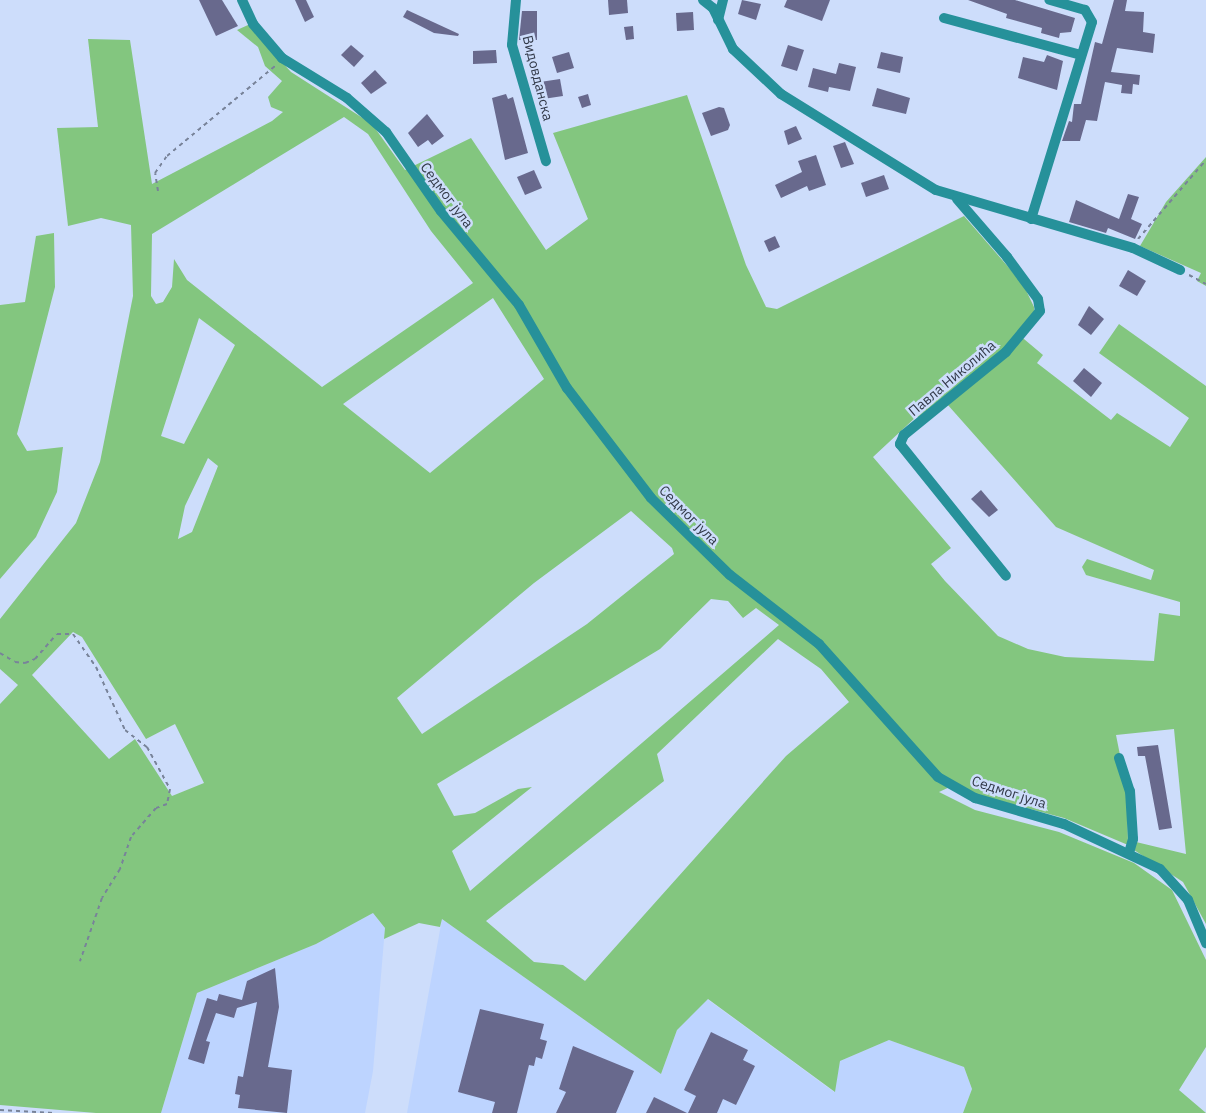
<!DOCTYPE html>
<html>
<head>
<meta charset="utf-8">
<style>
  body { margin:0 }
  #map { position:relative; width:1206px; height:1113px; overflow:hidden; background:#cdddfb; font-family:"IBM Plex Sans",sans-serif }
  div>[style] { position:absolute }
  .built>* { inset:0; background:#bdd4ff }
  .green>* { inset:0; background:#83c67f }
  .building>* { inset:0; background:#68698d }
  .path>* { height:2px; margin-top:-1px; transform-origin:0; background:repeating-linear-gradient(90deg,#788399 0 4px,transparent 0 8px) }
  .street>* { height:10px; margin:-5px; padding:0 5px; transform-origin:5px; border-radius:5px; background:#26919a }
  span { translate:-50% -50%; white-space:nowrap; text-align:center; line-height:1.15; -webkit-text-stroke:5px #cdddfb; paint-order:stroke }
  .street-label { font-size:14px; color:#323948 }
</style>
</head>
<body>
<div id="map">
  <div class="built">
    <i style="clip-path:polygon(373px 913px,385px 928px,373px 1071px,365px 1113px,161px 1113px,197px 993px,316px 944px)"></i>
    <i style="clip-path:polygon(442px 919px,661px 1074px,677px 1030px,707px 999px,834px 1092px,840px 1061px,889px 1040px,964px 1067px,972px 1089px,963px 1113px,407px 1113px)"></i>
  </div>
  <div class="green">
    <i style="clip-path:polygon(evenodd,248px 25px,291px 72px,372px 124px,405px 170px,471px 138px,546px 250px,588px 219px,553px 133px,687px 95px,746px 265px,766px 307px,777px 309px,964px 216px,1023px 284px,1034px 307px,1034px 316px,1018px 334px,1043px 355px,1037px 363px,1111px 420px,1117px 413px,1170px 447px,1189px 418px,1099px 353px,1119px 324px,1206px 386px,1206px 924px,1183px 882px,1134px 850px,1136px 842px,1186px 854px,1174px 729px,1116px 735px,1127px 790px,1128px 845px,1064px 818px,977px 795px,956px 784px,939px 792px,975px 810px,1059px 832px,1134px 863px,1172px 890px,1206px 960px,1206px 1047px,1179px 1090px,1206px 1113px,963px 1113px,972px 1089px,964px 1067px,889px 1040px,840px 1061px,835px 1092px,708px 999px,677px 1030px,661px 1074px,442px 919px,440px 927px,419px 923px,384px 939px,385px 928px,373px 913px,316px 944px,197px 993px,161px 1113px,96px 1113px,0 1105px,0 704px,18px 685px,0 669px,0 619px,76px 523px,100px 462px,133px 296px,131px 225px,101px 218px,68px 226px,57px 128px,98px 127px,88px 39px,130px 40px,152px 184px,272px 121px,283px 112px,271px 107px,268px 97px,282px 81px,265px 66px,258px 47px,237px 30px,248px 25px,344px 117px,368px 134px,431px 231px,473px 283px,322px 387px,187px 280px,174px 259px,172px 287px,163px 302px,156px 304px,151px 296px,152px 234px,344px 117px,248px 25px,493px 298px,544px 379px,430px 473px,343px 404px,493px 298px,248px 25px,199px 318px,235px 345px,184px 444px,161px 436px,199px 318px,248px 25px,947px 404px,1056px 527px,1154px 570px,1151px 580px,1087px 559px,1082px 567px,1086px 575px,1180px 602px,1180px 616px,1159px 613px,1154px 661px,1065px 657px,1028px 649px,998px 636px,945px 581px,931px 564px,951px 548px,873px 457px,917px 416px,923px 423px,947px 404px,248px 25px,208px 458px,218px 466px,192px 532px,178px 539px,185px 506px,208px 458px,248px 25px,631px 511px,672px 548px,674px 554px,587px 624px,422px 734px,397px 698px,534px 583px,631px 511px,248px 25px,711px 599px,728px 601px,743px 618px,756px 608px,779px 625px,470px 891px,452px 851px,532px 787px,518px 789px,475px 813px,454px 816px,437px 784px,660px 649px,711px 599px,248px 25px,73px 632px,82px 637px,146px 739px,175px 724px,204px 783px,172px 796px,135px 739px,109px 759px,32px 675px,73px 632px,248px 25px,778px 639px,821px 669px,849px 702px,786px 756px,585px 981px,563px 965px,534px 962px,486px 921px,664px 781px,657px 754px,778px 639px)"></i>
    <i style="clip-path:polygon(1206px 157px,1206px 286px,1197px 281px,1201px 273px,1140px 246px,1166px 202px)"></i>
    <i style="clip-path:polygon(54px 233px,55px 287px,17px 434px,27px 451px,63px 447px,57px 492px,36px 537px,0 579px,0 305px,25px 302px,36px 236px)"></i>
  </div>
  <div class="building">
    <i style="clip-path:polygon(199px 0,222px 0,238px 26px,216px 36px)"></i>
    <i style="clip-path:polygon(295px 0,306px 0,314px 17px,305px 22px)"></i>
    <i style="clip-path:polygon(608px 0,627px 0,628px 13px,609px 15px)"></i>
    <i style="clip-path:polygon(742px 0,761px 4px,756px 20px,738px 14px)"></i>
    <i style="clip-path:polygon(787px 0,830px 0,822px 21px,784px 7px)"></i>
    <i style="clip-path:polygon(968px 0,1015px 0,1075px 18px,1071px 32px,1060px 33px,1059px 38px,1041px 33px,1042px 28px,1006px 18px,1007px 14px)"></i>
    <i style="clip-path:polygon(1114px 0,1127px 0,1125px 11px,1144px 12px,1143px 32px,1155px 34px,1153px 53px,1117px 48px,1111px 72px,1140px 75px,1139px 85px,1133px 84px,1132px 94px,1121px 93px,1122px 85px,1105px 82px,1097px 121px,1086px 120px,1080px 141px,1062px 141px,1069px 121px,1072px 122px,1074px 104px,1081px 104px,1095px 42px,1102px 44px)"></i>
    <i style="clip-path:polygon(407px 10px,459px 34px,458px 36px,434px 33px,403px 17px)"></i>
    <i style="clip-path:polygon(522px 11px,537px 11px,537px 40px,519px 40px)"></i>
    <i style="clip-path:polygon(693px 12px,694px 30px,677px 31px,676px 13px)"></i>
    <i style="clip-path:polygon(633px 26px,634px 39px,626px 40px,624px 27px)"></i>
    <i style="clip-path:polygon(351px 45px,364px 56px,354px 67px,341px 55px)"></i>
    <i style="clip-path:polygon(788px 45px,804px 50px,797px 71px,781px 66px)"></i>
    <i style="clip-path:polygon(496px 50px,497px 63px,473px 64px,473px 51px)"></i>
    <i style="clip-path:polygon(569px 52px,574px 68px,557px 73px,552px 57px)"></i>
    <i style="clip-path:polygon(881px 52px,903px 57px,900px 73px,877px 68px)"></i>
    <i style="clip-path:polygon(1047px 55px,1063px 61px,1057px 90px,1018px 78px,1023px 57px,1044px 62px)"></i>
    <i style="clip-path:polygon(839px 63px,856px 67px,850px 91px,829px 87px,828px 92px,808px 87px,813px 68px,836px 74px)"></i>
    <i style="clip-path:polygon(375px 70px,387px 83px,371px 94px,361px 83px)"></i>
    <i style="clip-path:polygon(560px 79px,563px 96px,543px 99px,540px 82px)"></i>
    <i style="clip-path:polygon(877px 88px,910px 98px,906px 114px,872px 106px)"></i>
    <i style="clip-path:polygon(506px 94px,508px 99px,513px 97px,528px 153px,505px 160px,492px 98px)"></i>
    <i style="clip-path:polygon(588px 94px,591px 105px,582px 108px,578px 97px)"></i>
    <i style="clip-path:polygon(719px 107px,724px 108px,730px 125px,728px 130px,711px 136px,702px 113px)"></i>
    <i style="clip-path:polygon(427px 114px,444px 136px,432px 145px,428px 140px,418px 147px,408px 133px)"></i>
    <i style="clip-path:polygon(796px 126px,802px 139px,788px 145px,784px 131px)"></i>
    <i style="clip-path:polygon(845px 142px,854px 164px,841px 168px,833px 146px)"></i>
    <i style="clip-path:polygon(816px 155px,826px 185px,809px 191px,807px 186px,781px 198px,775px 185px,802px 172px,798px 161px)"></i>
    <i style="clip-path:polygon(534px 170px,542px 188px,525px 195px,517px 177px)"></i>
    <i style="clip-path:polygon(884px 175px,889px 189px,866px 197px,861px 183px)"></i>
    <i style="clip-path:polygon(1128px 194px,1139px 197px,1131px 219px,1142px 224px,1135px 239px,1108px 228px,1106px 233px,1069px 222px,1076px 200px,1119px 219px)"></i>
    <i style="clip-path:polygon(775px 236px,780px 247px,769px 252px,764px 241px)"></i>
    <i style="clip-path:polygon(1128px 270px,1146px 281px,1137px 296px,1119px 286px)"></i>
    <i style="clip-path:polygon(1089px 306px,1104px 319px,1091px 335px,1078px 325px)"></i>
    <i style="clip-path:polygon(1084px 368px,1102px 383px,1091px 397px,1073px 381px)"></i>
    <i style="clip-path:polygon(981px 490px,998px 510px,989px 517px,971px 499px)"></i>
    <i style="clip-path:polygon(1158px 745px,1172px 828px,1159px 830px,1145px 756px,1138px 756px,1137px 747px)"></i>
    <i style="clip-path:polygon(275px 968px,279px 1007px,268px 1067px,292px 1070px,287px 1113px,238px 1108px,240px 1095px,235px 1094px,238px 1076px,243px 1077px,257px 1002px,237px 1008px,234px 1018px,216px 1013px,206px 1041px,210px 1042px,204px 1064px,188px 1059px,207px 998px,217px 1001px,219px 994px,242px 1000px,247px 981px)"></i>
    <i style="clip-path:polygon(480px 1009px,544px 1024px,540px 1039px,547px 1041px,542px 1059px,536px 1057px,534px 1066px,529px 1065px,517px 1113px,492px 1113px,495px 1102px,458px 1092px)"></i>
    <i style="clip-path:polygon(711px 1032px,748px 1050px,743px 1060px,755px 1066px,736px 1105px,723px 1099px,717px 1113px,688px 1113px,696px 1096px,684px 1090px)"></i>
    <i style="clip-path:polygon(573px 1046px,634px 1071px,616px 1113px,556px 1113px,566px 1092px,559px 1089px)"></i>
    <i style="clip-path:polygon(654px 1097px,687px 1113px,646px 1113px)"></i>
  </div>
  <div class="path">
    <i style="left:158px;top:191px;width:18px;rotate:-99deg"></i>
    <i style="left:155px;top:173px;width:21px;rotate:-55deg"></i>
    <i style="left:167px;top:156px;width:141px;rotate:-39.8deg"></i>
    <i style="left:1138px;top:239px;width:104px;rotate:-49.3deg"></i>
    <i style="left:1189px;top:275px;width:19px;rotate:28deg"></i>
    <i style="left:0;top:653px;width:17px;rotate:31deg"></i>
    <i style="left:15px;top:662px;width:10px;rotate:6deg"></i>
    <i style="left:25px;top:663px;width:11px;rotate:-22deg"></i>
    <i style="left:35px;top:659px;width:33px;rotate:-49deg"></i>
    <i style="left:57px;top:634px;width:16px"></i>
    <i style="left:73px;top:634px;width:40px;rotate:55.1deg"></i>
    <i style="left:96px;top:667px;width:69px;rotate:65.3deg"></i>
    <i style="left:125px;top:730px;width:28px;rotate:38deg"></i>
    <i style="left:147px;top:747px;width:48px;rotate:61.3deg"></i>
    <i style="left:170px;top:789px;width:15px;rotate:101deg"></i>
    <i style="left:167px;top:804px;width:12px;rotate:160deg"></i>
    <i style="left:156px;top:808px;width:38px;rotate:131deg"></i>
    <i style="left:131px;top:837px;width:34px;rotate:109deg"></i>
    <i style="left:120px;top:869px;width:34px;rotate:122deg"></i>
    <i style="left:102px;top:898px;width:67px;rotate:109.2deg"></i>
    <i style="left:0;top:1110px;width:54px;rotate:3.2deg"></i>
  </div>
  <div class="street">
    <i style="left:242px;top:0;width:26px;rotate:65deg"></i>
    <i style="left:253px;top:24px;width:45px;rotate:49.5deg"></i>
    <i style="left:282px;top:58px;width:76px;rotate:31.6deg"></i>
    <i style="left:347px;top:98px;width:52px;rotate:41.1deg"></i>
    <i style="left:386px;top:132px;width:96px;rotate:55.2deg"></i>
    <i style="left:441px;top:211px;width:122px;rotate:50.3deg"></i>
    <i style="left:519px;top:305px;width:96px;rotate:60deg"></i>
    <i style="left:567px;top:388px;width:138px;rotate:52.6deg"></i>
    <i style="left:651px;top:498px;width:110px;rotate:44.3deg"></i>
    <i style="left:730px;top:575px;width:113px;rotate:37.8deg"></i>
    <i style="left:819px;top:644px;width:178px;rotate:48.2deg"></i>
    <i style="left:938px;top:777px;width:43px;rotate:29.6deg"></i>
    <i style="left:975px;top:798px;width:93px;rotate:16.3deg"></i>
    <i style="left:1064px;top:824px;width:106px;rotate:25.1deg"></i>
    <i style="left:1160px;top:869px;width:42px;rotate:47.9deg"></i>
    <i style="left:1188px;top:900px;width:47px;rotate:67.3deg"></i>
    <i style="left:516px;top:0;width:45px;rotate:95.1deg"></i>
    <i style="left:512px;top:45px;width:121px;rotate:73.7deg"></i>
    <i style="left:703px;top:0;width:13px;rotate:39deg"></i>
    <i style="left:713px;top:8px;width:46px;rotate:64deg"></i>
    <i style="left:733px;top:49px;width:66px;rotate:43.2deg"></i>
    <i style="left:781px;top:94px;width:182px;rotate:31.8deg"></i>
    <i style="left:936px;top:190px;width:205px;rotate:16.4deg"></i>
    <i style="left:1133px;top:248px;width:52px;rotate:25.1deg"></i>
    <i style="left:944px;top:18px;width:142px;rotate:15.1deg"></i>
    <i style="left:718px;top:20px;width:21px;rotate:-76deg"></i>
    <i style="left:957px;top:199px;width:77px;rotate:49.2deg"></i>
    <i style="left:1007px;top:257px;width:52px;rotate:53.6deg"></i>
    <i style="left:1038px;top:299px;width:12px;rotate:81deg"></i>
    <i style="left:1040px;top:311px;width:53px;rotate:129.7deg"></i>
    <i style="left:1006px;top:352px;width:132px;rotate:140.9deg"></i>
    <i style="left:904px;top:435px;width:10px;rotate:114deg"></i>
    <i style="left:900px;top:444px;width:169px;rotate:51.2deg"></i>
    <i style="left:1031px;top:219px;width:206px;rotate:-72.8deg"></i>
    <i style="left:1092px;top:22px;width:14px;rotate:-120deg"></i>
    <i style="left:1085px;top:10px;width:37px;rotate:-164deg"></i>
    <i style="left:1119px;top:758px;width:35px;rotate:72deg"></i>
    <i style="left:1130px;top:791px;width:48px;rotate:86.4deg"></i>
    <i style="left:1133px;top:839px;width:15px;rotate:106deg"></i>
  </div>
  <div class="street-label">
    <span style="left:538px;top:78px;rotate:76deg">Видовданска</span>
    <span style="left:447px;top:195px;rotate:53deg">Седмог јула</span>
    <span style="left:952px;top:378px;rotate:-40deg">Павла Николића</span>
    <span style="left:689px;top:515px;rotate:45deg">Седмог јула</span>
    <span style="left:1009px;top:792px;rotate:18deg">Седмог јула</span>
  </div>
</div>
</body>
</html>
